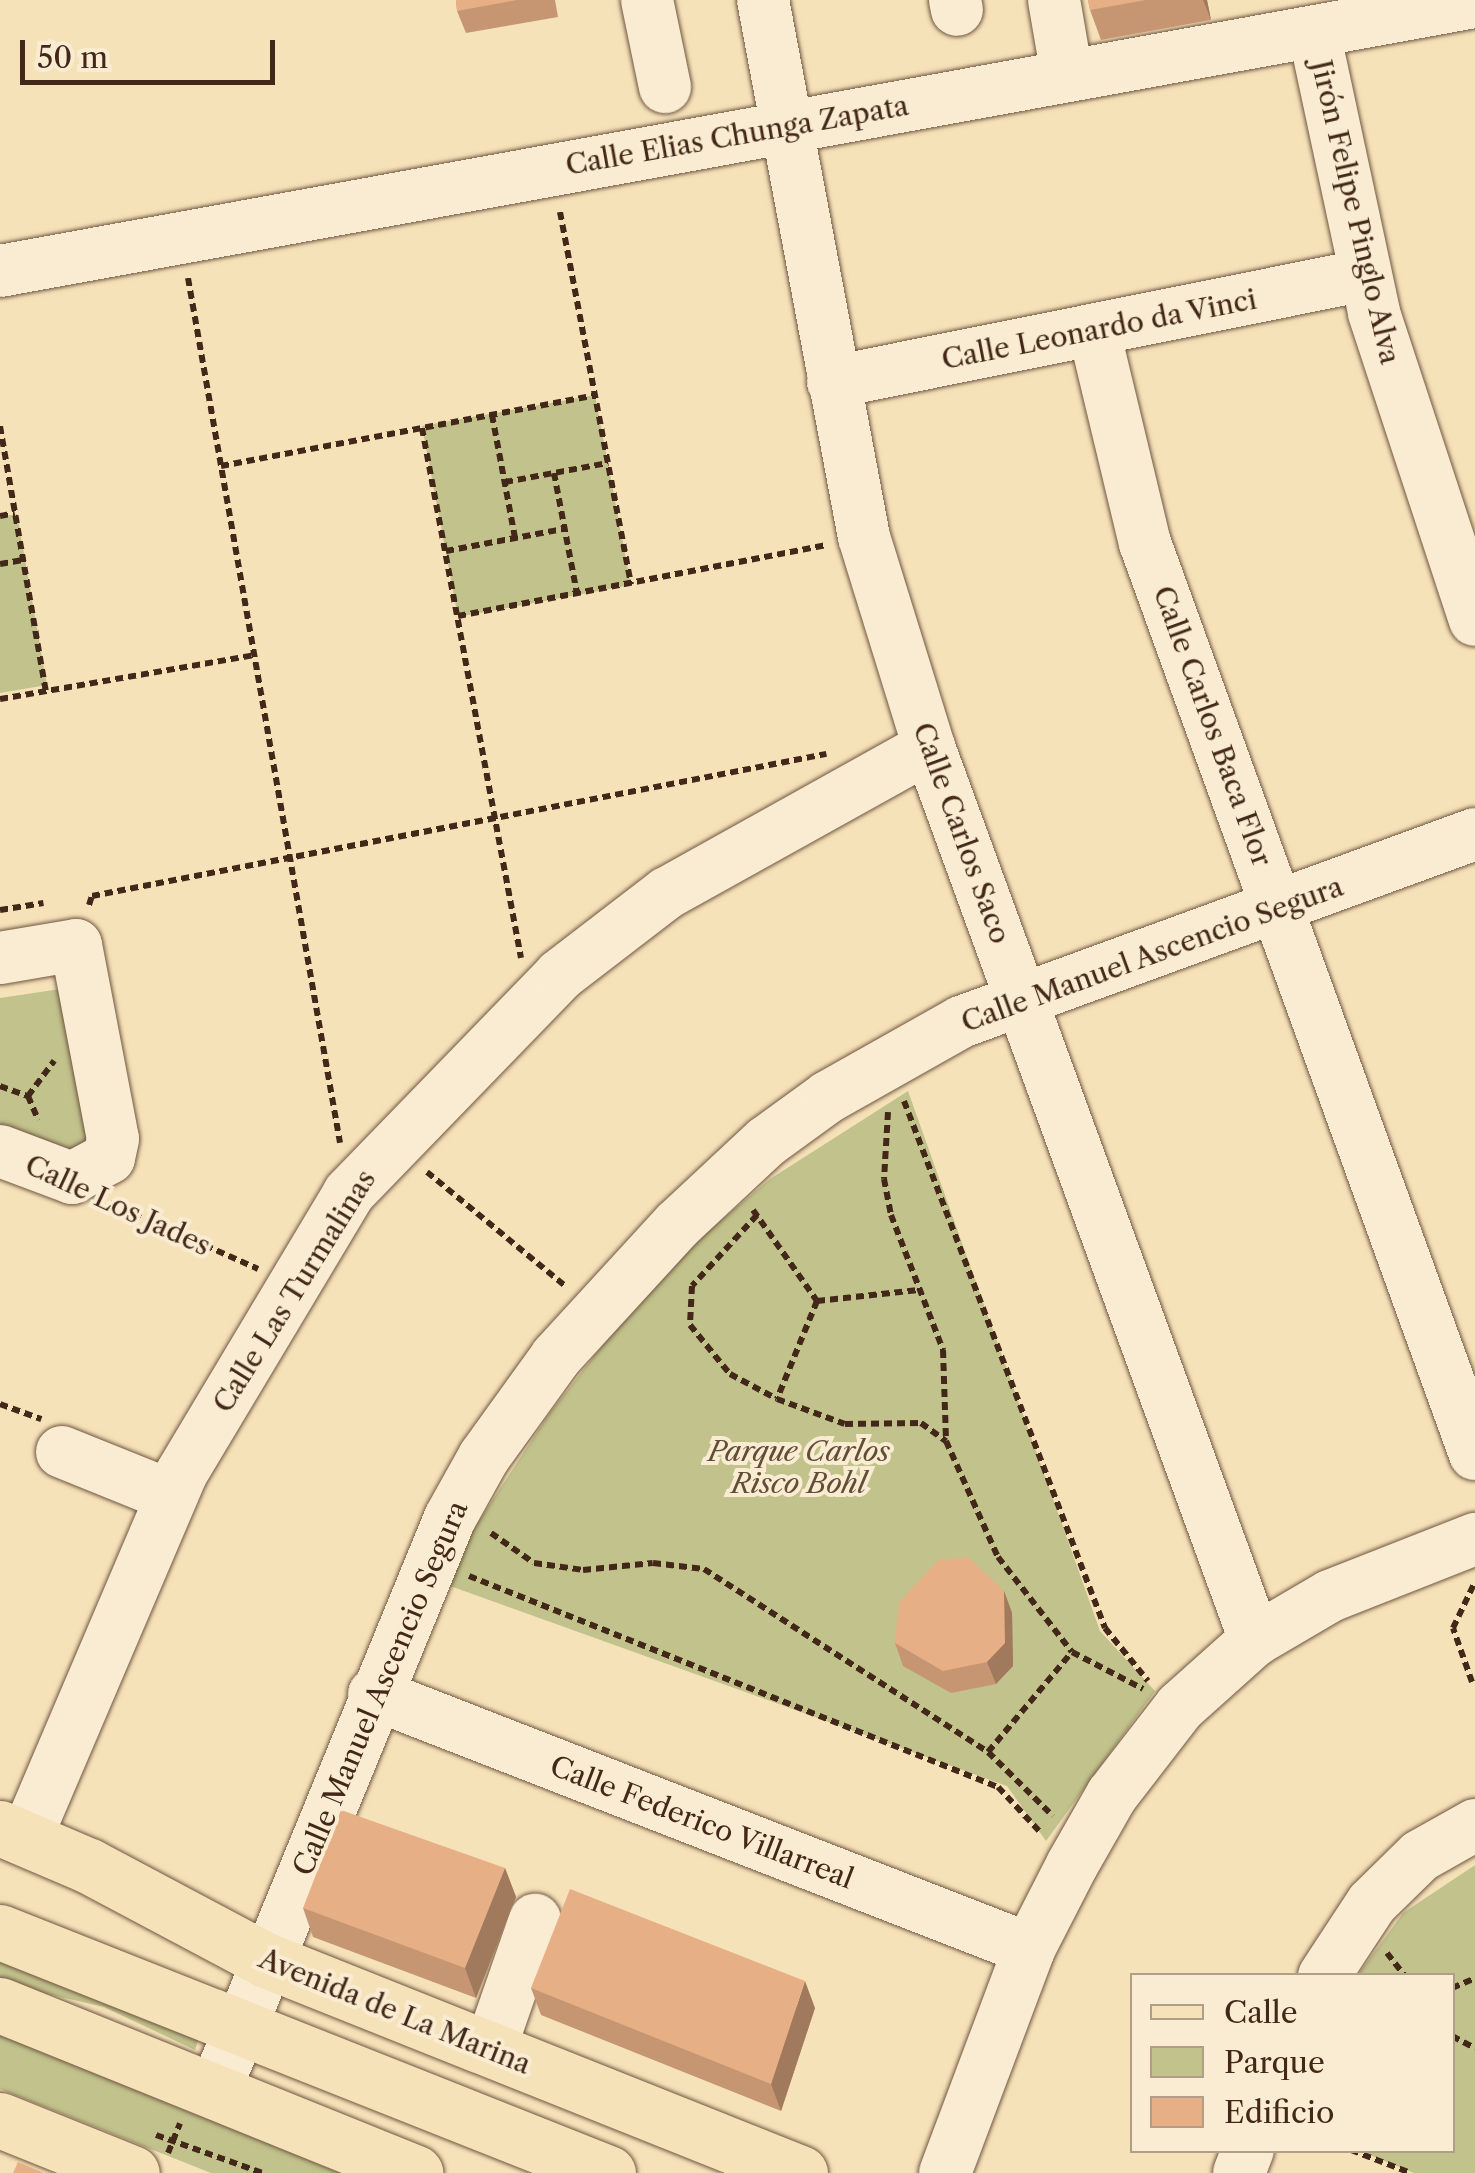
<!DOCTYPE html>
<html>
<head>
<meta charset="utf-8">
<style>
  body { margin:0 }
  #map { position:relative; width:1475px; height:2173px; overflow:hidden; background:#f6e2b9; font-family:"Libre Caslon Text",serif }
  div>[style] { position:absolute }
  .green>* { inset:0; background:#c1c28c }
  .path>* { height:6px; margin-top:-3px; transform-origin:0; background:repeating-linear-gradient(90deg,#432819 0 8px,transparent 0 13px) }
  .roads { filter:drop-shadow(0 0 2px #705641) drop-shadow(0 0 2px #705641) }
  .minor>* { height:52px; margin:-26px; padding:0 26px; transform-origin:26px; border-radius:26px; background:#f9ecd2 }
  .major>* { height:55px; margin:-27.5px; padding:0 27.5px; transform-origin:27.5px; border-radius:27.5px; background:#f6e2b9 }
  .wall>* { inset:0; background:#c69673 }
  .shaded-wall>* { inset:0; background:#a17a5e }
  .building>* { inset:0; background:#e6af86 }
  span { translate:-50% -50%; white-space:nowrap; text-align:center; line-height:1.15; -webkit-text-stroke:8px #f9ecd2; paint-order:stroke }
  .street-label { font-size:28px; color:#432819 }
  .park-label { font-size:28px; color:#624e36; font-style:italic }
  .legend { position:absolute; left:1130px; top:1973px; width:325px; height:180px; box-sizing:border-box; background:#f9ecd2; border:2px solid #b09e88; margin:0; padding:12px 18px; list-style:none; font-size:30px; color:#432819 }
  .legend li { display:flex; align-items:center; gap:20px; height:50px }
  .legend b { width:50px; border:2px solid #b09e88 }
  .scale { position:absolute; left:20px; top:40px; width:255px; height:45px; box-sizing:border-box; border:5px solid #432819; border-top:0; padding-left:12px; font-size:30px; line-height:35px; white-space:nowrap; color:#432819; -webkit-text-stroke:8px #f9ecd2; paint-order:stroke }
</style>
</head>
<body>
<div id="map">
  <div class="green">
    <i style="clip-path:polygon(595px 395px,631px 585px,458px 617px,422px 426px)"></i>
    <i style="clip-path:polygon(17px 514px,47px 685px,0 693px,0 517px)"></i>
    <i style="clip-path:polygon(67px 988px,98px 1144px,77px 1164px,0 1133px,0 998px)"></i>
    <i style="clip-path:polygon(908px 1091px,1100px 1631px,1155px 1691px,1046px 1841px,1007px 1786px,439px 1582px,549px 1414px,658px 1274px,770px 1179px)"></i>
    <i style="clip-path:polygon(1475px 1865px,1475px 2173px,1414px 2173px,1360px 2151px,1452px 2150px,1452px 1976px,1357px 1976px,1403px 1913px)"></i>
    <i style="clip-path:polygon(0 1950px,202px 2029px,195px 2050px,104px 2007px,0 1983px)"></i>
    <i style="clip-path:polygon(0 2036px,0 2035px,341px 2173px,211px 2173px,0 2089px)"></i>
  </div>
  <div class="path">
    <i style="left:560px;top:212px;width:379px;rotate:79.2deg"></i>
    <i style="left:188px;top:278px;width:878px;rotate:80.03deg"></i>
    <i style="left:492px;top:415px;width:125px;rotate:79.4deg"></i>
    <i style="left:0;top:426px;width:269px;rotate:80.2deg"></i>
    <i style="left:422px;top:428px;width:539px;rotate:79.42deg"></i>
    <i style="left:221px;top:466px;width:381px;rotate:-10.7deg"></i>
    <i style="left:554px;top:473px;width:123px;rotate:79.2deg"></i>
    <i style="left:505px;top:482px;width:105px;rotate:-10.5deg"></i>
    <i style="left:0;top:516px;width:15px;rotate:-11deg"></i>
    <i style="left:446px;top:551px;width:120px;rotate:-10.6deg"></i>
    <i style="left:0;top:564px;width:23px;rotate:-10deg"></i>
    <i style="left:458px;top:616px;width:374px;rotate:-10.9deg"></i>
    <i style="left:0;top:699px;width:258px;rotate:-9.8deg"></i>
    <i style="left:89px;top:905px;width:9px;rotate:-72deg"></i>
    <i style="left:92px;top:896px;width:748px;rotate:-10.95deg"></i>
    <i style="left:0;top:910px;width:44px;rotate:-9.2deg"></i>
    <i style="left:0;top:1086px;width:30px;rotate:20deg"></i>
    <i style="left:28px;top:1096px;width:26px;rotate:67deg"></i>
    <i style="left:28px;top:1096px;width:44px;rotate:-53.4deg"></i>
    <i style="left:904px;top:1101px;width:564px;rotate:69.12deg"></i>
    <i style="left:1105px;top:1628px;width:68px;rotate:50.9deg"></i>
    <i style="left:888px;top:1112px;width:67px;rotate:93.4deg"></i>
    <i style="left:884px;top:1179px;width:37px;rotate:79deg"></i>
    <i style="left:891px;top:1215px;width:145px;rotate:68.9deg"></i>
    <i style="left:943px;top:1350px;width:91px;rotate:88.1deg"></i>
    <i style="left:946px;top:1441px;width:127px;rotate:65.9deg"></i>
    <i style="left:998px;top:1557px;width:120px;rotate:52.1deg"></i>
    <i style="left:1072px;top:1652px;width:80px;rotate:27.5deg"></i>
    <i style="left:427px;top:1172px;width:178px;rotate:39.5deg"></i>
    <i style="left:110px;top:1203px;width:162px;rotate:24deg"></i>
    <i style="left:753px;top:1210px;width:111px;rotate:54.9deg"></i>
    <i style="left:817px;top:1301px;width:102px;rotate:-6.2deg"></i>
    <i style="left:757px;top:1215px;width:96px;rotate:132.5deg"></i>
    <i style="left:692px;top:1286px;width:39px;rotate:93deg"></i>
    <i style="left:690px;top:1325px;width:63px;rotate:50.8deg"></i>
    <i style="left:730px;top:1374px;width:53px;rotate:28deg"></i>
    <i style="left:817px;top:1301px;width:106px;rotate:112.2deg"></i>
    <i style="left:777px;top:1399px;width:72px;rotate:20.2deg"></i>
    <i style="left:845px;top:1424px;width:76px;rotate:-0.8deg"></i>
    <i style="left:921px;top:1423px;width:31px;rotate:36deg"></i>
    <i style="left:0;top:1404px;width:44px;rotate:20.1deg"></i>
    <i style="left:491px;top:1533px;width:52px;rotate:34.9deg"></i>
    <i style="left:534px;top:1563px;width:49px;rotate:8.1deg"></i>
    <i style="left:583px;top:1570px;width:70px;rotate:-5.7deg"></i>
    <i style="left:653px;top:1563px;width:51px;rotate:6.7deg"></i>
    <i style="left:704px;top:1569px;width:338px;rotate:32.8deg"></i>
    <i style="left:988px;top:1752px;width:91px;rotate:44.6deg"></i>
    <i style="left:469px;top:1576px;width:570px;rotate:21.75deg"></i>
    <i style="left:998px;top:1787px;width:63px;rotate:46.9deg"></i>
    <i style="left:1472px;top:1682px;width:57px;rotate:-109.4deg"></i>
    <i style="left:1453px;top:1628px;width:49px;rotate:-64.5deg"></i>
    <i style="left:988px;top:1752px;width:131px;rotate:-50deg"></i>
    <i style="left:1387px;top:1953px;width:29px;rotate:52deg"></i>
    <i style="left:1452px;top:1988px;width:25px;rotate:-23deg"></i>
    <i style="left:1452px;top:2036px;width:26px;rotate:28deg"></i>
    <i style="left:156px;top:2135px;width:114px;rotate:19.6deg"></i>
    <i style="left:1351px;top:2150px;width:64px;rotate:21deg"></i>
    <i style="left:168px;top:2153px;width:32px;rotate:-68deg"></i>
  </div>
  <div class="roads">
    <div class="minor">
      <i style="left:647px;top:0;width:89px;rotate:78.3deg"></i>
      <i style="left:763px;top:0;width:546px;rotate:79.35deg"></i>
      <i style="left:864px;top:537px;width:220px;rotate:72.8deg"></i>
      <i style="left:929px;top:747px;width:951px;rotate:69.94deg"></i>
      <i style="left:955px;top:0;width:10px;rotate:79deg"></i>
      <i style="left:1054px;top:0;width:76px;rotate:80.2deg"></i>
      <i style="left:1314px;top:32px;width:287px;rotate:77.9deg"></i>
      <i style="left:1374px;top:313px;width:323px;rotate:71.8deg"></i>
      <i style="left:0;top:271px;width:1499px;rotate:-10.34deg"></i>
      <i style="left:1094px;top:331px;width:218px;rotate:76.5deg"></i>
      <i style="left:1145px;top:543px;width:969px;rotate:70.09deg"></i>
      <i style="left:833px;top:382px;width:543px;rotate:-11.37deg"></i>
      <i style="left:0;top:958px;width:77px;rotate:-9.7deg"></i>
      <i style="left:76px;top:945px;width:197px;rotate:79.2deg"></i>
      <i style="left:113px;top:1139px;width:19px;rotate:102deg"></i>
      <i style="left:109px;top:1158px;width:42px;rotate:151.6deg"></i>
      <i style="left:72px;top:1178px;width:77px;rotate:-159.4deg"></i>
      <i style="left:62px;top:1452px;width:118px;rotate:22deg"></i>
      <i style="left:374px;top:1694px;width:703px;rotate:21.27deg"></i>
      <i style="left:26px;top:1838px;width:396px;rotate:-66.9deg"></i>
      <i style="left:181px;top:1474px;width:327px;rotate:-59.1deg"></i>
      <i style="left:349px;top:1193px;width:303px;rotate:-45.9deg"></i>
      <i style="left:560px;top:975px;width:135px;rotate:-37.5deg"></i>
      <i style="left:667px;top:893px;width:300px;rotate:-29.1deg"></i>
      <i style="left:1324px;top:1976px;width:87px;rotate:-56.7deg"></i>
      <i style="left:1372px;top:1903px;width:67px;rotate:-44.4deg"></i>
      <i style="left:1420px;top:1856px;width:63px;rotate:-29.4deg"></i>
      <i style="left:490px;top:2049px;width:137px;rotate:-70.8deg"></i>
      <i style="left:215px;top:2090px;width:618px;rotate:-67.67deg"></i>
      <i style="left:450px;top:1518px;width:70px;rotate:-60.9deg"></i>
      <i style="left:484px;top:1457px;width:123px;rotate:-54.2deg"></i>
      <i style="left:556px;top:1357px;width:179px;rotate:-47.5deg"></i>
      <i style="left:677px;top:1225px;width:122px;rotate:-43deg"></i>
      <i style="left:766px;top:1142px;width:77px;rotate:-36deg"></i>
      <i style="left:828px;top:1097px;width:153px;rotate:-29.4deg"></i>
      <i style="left:961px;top:1022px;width:547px;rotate:-20.09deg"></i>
      <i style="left:945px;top:2173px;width:239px;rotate:-69.4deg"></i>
      <i style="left:1029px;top:1949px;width:94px;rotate:-62.9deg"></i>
      <i style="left:1072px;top:1865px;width:81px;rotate:-60.3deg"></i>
      <i style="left:1112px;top:1795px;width:111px;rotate:-52.3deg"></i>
      <i style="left:1180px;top:1707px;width:101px;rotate:-41.8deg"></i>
      <i style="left:1255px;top:1640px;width:87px;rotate:-30.4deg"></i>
      <i style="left:1330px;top:1596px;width:156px;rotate:-21.5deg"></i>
      <i style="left:1239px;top:2173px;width:25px;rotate:-69deg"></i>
    </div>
    <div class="major">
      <i style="left:0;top:1828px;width:97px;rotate:23.1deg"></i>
      <i style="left:89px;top:1866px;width:200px;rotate:28deg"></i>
      <i style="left:266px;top:1960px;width:575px;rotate:21.75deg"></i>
      <i style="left:0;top:1932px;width:654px;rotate:21.62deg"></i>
      <i style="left:0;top:2005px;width:448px;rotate:22deg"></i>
      <i style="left:0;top:2120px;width:142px;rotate:21.9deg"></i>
    </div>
  </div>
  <div class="wall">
    <i style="clip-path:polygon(456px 0,555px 0,558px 17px,466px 33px,457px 11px)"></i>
    <i style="clip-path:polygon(1088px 0,1207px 0,1211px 20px,1101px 40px,1090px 10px)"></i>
    <i style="clip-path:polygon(1004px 1591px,1012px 1613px,1013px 1666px,996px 1684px,951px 1693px,903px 1666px,895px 1643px)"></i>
    <i style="clip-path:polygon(505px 1868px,516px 1897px,476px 1998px,313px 1937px,303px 1908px)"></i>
    <i style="clip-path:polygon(531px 1988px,815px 2008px,781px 2111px,541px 2015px)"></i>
  </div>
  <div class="shaded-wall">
    <i style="clip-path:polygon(1203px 0,1207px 0,1211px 20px)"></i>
    <i style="clip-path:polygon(1004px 1591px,1012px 1613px,1013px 1666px,996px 1684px,987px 1662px)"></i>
    <i style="clip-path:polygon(505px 1868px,516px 1897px,476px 1998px,465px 1968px)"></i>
    <i style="clip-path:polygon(805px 1981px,815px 2008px,781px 2111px,771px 2084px)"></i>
  </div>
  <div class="building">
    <i style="clip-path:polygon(456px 0,517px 0,457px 11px)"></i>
    <i style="clip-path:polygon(1088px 0,1146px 0,1090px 10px)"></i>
    <i style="clip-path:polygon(968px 1557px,1004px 1591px,1005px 1643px,987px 1662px,943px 1671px,895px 1643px,899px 1603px,938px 1560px)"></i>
    <i style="clip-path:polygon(341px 1810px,505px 1868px,465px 1968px,303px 1908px)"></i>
    <i style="clip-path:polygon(570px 1889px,805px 1981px,771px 2084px,531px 1988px)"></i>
    <i style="clip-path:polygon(18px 2162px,44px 2173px,13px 2173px)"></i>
  </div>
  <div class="street-label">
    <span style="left:737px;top:135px;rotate:-10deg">Calle Elias Chunga Zapata</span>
    <span style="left:1356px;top:212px;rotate:77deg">Jirón Felipe Pinglo Alva</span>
    <span style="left:1099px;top:329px;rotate:-11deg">Calle Leonardo da Vinci</span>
    <span style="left:1213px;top:726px;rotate:70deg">Calle Carlos Baca Flor</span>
    <span style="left:962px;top:833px;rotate:70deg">Calle Carlos Saco</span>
    <span style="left:1152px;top:954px;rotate:-20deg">Calle Manuel Ascencio Segura</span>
    <span style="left:118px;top:1205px;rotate:25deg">Calle Los Jades</span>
    <span style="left:294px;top:1291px;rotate:-58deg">Calle Las Turmalinas</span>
    <span style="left:380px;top:1688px;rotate:-67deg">Calle Manuel Ascencio Segura</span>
    <span style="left:702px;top:1822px;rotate:21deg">Calle Federico Villarreal</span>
    <span style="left:395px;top:2011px;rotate:22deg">Avenida de La Marina</span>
  </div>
  <div class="park-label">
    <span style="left:799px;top:1467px">Parque Carlos<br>Risco Bohl</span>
  </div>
  <ul class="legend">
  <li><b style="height:12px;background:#f6e2b9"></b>Calle</li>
  <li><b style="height:28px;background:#c1c28c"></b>Parque</li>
  <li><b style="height:28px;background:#e6af86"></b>Edificio</li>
  </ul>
  <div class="scale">50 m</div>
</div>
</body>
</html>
